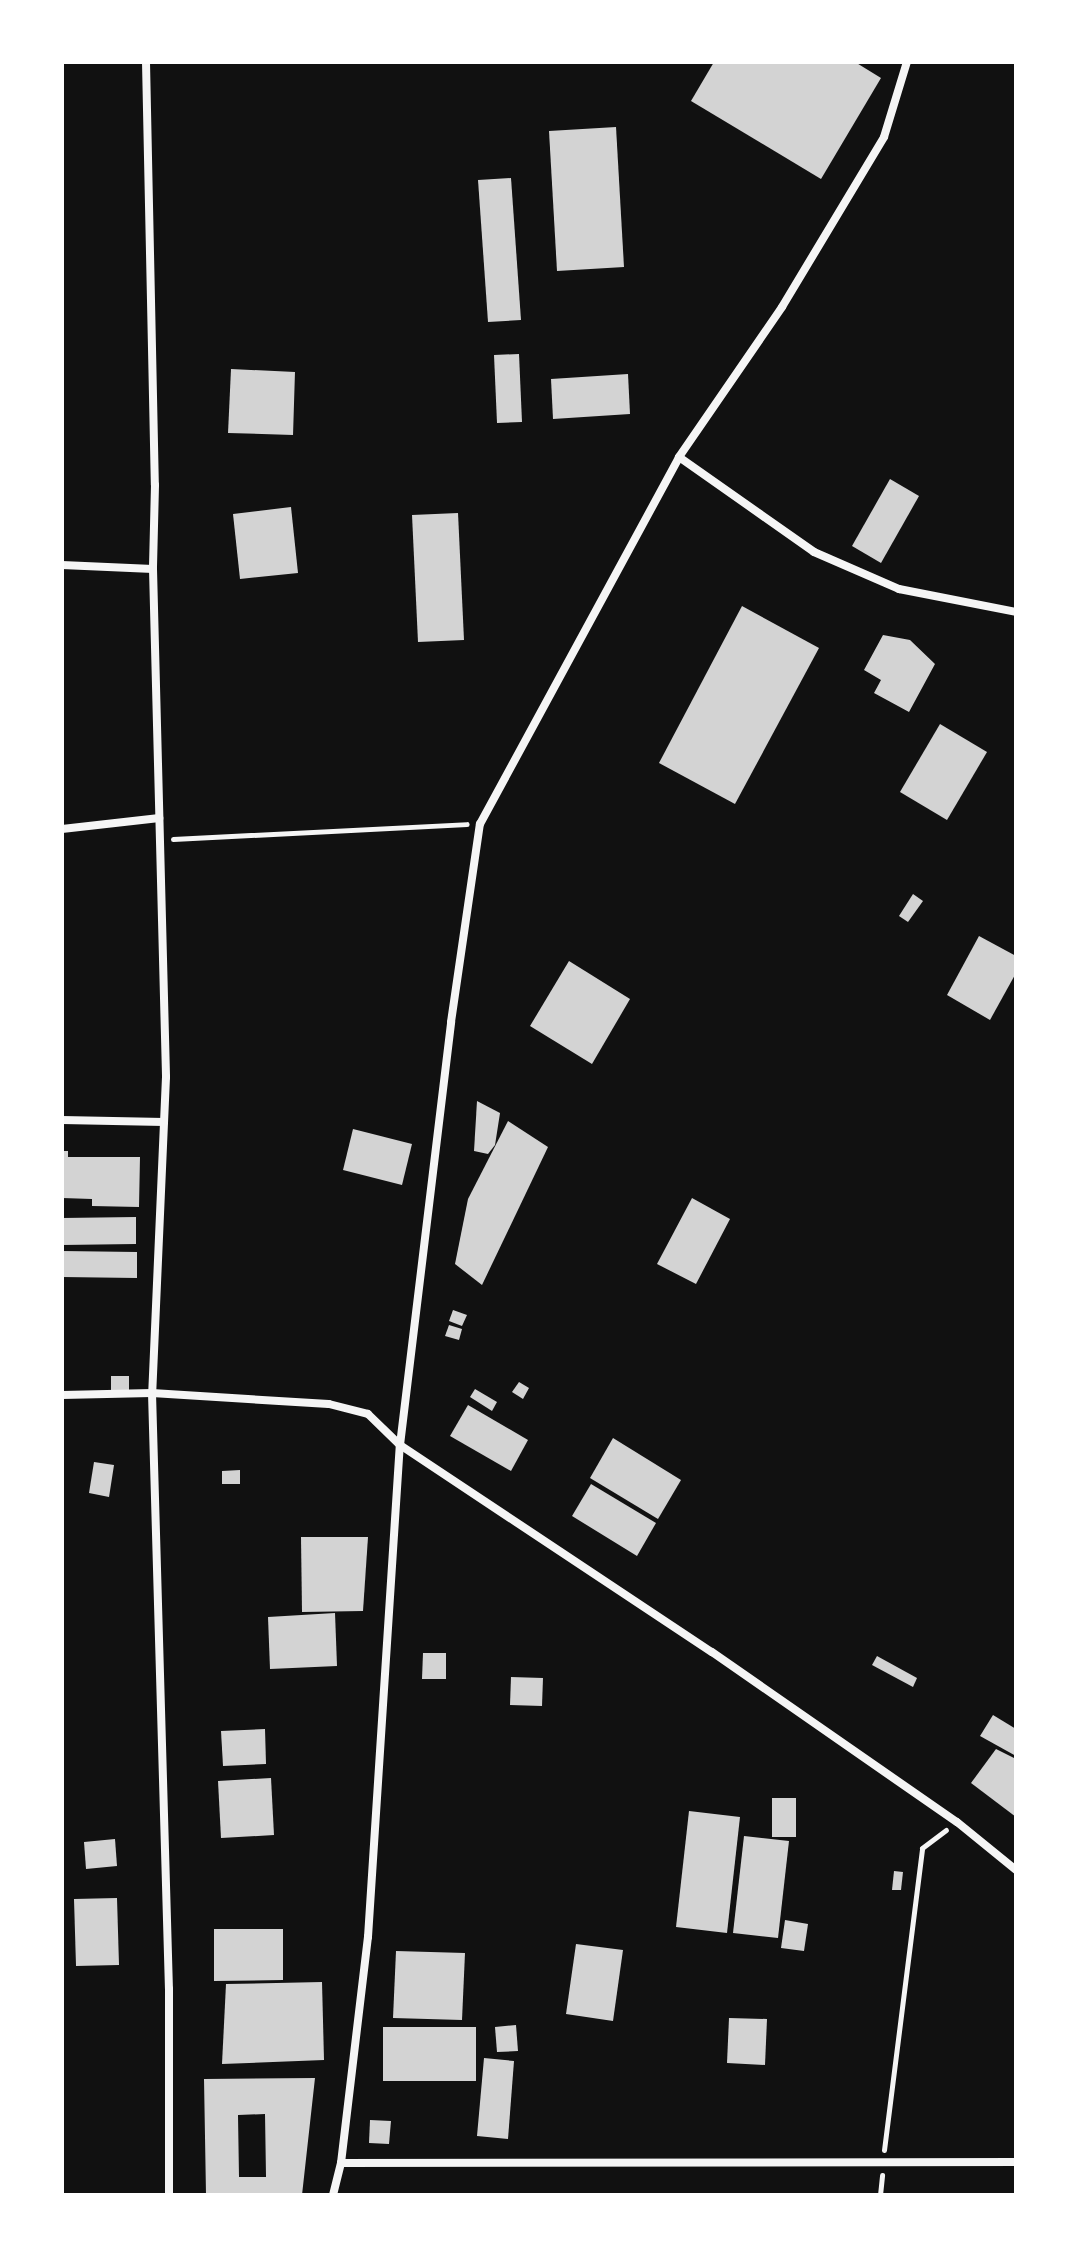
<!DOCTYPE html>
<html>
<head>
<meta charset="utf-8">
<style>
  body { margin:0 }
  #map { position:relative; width:1078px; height:2257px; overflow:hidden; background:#111; font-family:"Times New Roman",serif }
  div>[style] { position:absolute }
  .building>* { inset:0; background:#d3d3d3 }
  .path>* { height:5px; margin:-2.5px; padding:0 2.5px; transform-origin:2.5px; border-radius:2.5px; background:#f5f5f5 }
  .minor>* { height:8px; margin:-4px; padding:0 4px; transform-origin:4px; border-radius:4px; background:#f5f5f5 }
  span { translate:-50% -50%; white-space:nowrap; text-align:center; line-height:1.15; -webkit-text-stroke:8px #fff; paint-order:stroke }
  .frame { position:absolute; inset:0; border:64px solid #fff; pointer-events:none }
</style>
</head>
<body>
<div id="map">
  <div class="building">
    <i style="clip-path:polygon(714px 62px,855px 62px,881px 78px,821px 179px,691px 101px)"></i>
    <i style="clip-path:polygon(616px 127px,624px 267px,557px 271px,549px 131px)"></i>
    <i style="clip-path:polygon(511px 178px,521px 320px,488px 322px,478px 180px)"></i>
    <i style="clip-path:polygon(519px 354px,522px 422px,497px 423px,494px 355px)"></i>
    <i style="clip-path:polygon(231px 369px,295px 372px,293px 435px,228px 433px)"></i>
    <i style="clip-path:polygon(628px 374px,630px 414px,553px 419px,551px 379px)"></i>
    <i style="clip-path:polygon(890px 479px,919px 496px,881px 563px,852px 546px)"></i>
    <i style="clip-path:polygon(291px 507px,298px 573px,240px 579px,233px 514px)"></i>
    <i style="clip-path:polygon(458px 513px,464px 640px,418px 642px,412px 515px)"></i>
    <i style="clip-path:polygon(742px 606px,819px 648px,735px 804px,659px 763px)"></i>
    <i style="clip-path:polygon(883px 635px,910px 640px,935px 664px,909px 712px,874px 693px,881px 680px,864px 670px)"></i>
    <i style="clip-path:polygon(940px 724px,987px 752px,947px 820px,900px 792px)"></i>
    <i style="clip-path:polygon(913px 894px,923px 901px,908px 922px,899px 916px)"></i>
    <i style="clip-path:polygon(979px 936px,1016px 956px,1016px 973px,990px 1020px,947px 995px)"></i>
    <i style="clip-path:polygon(569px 961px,630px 999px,592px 1064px,530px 1026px)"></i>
    <i style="clip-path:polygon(477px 1101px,500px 1113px,495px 1145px,488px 1154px,474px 1151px)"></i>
    <i style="clip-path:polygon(508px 1121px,548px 1147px,482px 1285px,455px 1264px,468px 1199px)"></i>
    <i style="clip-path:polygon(353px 1129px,412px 1144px,402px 1185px,343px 1170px)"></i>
    <i style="clip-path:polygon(62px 1151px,68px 1151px,68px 1157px,140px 1157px,139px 1207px,92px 1206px,92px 1199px,62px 1198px)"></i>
    <i style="clip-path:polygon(692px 1198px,730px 1219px,696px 1284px,657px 1264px)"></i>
    <i style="clip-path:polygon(136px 1217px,136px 1244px,62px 1245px,62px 1218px)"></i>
    <i style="clip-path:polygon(62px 1251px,137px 1252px,137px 1278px,62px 1277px)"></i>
    <i style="clip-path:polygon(453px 1310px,467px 1315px,462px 1326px,449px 1321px)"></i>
    <i style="clip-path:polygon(449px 1325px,462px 1329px,459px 1340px,445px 1336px)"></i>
    <i style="clip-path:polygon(111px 1376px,129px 1376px,129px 1394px,111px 1394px)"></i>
    <i style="clip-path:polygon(519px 1382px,529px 1388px,523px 1399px,512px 1392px)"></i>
    <i style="clip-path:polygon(475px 1389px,497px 1402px,492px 1411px,470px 1397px)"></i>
    <i style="clip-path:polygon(468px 1405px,528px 1440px,511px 1471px,450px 1436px)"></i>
    <i style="clip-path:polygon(613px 1438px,681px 1480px,658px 1519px,590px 1478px)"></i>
    <i style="clip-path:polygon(94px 1462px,114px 1465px,109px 1497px,89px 1493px)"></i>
    <i style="clip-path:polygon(240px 1470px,240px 1484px,222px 1484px,222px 1471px)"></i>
    <i style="clip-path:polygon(591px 1484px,656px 1523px,637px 1556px,572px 1516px)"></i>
    <i style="clip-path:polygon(301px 1537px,368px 1537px,363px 1611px,302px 1612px)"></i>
    <i style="clip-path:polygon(335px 1613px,337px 1666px,270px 1669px,268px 1617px)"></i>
    <i style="clip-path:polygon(423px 1653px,446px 1653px,446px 1679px,422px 1679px)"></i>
    <i style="clip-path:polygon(877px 1656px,917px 1678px,913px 1687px,872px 1665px)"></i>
    <i style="clip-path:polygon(511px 1677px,543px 1678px,542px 1706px,510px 1705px)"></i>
    <i style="clip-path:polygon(993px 1715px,1016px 1729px,1016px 1756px,980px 1736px)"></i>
    <i style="clip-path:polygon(265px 1729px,266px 1764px,223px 1766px,221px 1731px)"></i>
    <i style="clip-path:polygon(996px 1749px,1016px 1759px,1016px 1817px,971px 1783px)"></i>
    <i style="clip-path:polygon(271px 1778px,274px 1835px,221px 1838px,218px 1781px)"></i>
    <i style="clip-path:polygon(772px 1798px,796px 1798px,796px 1837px,772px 1837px)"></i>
    <i style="clip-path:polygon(689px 1811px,740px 1817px,727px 1933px,676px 1927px)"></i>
    <i style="clip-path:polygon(744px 1836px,789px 1841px,778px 1938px,733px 1933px)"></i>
    <i style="clip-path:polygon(115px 1839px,117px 1866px,86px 1869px,84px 1842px)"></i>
    <i style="clip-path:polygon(894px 1871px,903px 1872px,901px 1890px,892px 1890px)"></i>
    <i style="clip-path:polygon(117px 1898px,119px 1965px,76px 1966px,74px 1899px)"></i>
    <i style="clip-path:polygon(785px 1920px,808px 1924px,804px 1951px,781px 1948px)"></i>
    <i style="clip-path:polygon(214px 1929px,283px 1929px,283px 1980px,214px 1981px)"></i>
    <i style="clip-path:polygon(576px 1944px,623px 1950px,613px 2021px,566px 2014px)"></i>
    <i style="clip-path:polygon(396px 1951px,465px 1953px,462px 2020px,393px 2018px)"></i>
    <i style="clip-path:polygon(322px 1982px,324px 2060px,222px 2064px,226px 1984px)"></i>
    <i style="clip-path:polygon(729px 2018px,767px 2019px,765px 2065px,727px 2063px)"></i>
    <i style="clip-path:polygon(516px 2025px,518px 2051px,497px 2052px,495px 2027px)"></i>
    <i style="clip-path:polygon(383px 2027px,476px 2027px,476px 2081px,383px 2081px)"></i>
    <i style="clip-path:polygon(484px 2058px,514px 2061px,508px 2139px,477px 2136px)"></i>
    <i style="clip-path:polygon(evenodd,315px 2078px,302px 2195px,206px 2195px,204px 2079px,315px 2078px,265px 2114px,266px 2177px,239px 2177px,238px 2115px,265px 2114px)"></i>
    <i style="clip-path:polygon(370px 2120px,391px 2121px,389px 2144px,369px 2143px)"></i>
  </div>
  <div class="path">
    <i style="left:173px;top:839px;width:294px;rotate:-2.9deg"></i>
    <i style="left:884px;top:2150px;width:304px;rotate:-82.8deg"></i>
    <i style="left:922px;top:1848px;width:30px;rotate:-37deg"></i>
    <i style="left:880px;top:2195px;width:20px;rotate:-84deg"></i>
  </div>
  <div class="minor">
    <i style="left:146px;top:62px;width:423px;rotate:88.8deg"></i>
    <i style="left:155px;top:485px;width:84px;rotate:91.4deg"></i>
    <i style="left:153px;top:569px;width:508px;rotate:88.53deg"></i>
    <i style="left:166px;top:1077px;width:316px;rotate:92.5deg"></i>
    <i style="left:152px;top:1393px;width:596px;rotate:88.37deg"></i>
    <i style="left:169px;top:1989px;width:206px;rotate:90deg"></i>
    <i style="left:679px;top:457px;width:165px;rotate:35.1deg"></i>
    <i style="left:814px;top:552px;width:93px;rotate:23.5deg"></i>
    <i style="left:899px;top:589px;width:119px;rotate:11.1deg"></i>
    <i style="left:62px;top:565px;width:91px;rotate:2.5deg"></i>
    <i style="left:62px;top:829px;width:98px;rotate:-6.5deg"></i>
    <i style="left:62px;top:1120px;width:102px;rotate:1.1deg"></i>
    <i style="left:62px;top:1395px;width:90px;rotate:-1.3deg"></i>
    <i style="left:152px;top:1393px;width:177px;rotate:3.6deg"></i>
    <i style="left:329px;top:1404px;width:40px;rotate:14.4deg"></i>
    <i style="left:368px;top:1414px;width:45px;rotate:44.1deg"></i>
    <i style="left:400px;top:1445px;width:374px;rotate:33.6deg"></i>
    <i style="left:712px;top:1652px;width:298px;rotate:34.8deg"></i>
    <i style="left:957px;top:1822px;width:76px;rotate:39.1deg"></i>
    <i style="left:341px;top:2163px;width:675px;rotate:-0.08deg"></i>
    <i style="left:333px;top:2195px;width:33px;rotate:-76deg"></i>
    <i style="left:341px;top:2163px;width:228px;rotate:-83.2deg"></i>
    <i style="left:368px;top:1937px;width:493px;rotate:-86.3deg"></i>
    <i style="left:400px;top:1445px;width:426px;rotate:-83.1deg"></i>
    <i style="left:451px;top:1022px;width:200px;rotate:-81.7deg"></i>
    <i style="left:480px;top:824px;width:417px;rotate:-61.5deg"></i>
    <i style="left:679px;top:457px;width:182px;rotate:-55.5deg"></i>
    <i style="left:782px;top:307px;width:198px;rotate:-59deg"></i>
    <i style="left:884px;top:137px;width:78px;rotate:-73deg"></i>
  </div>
  <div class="frame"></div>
</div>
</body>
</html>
